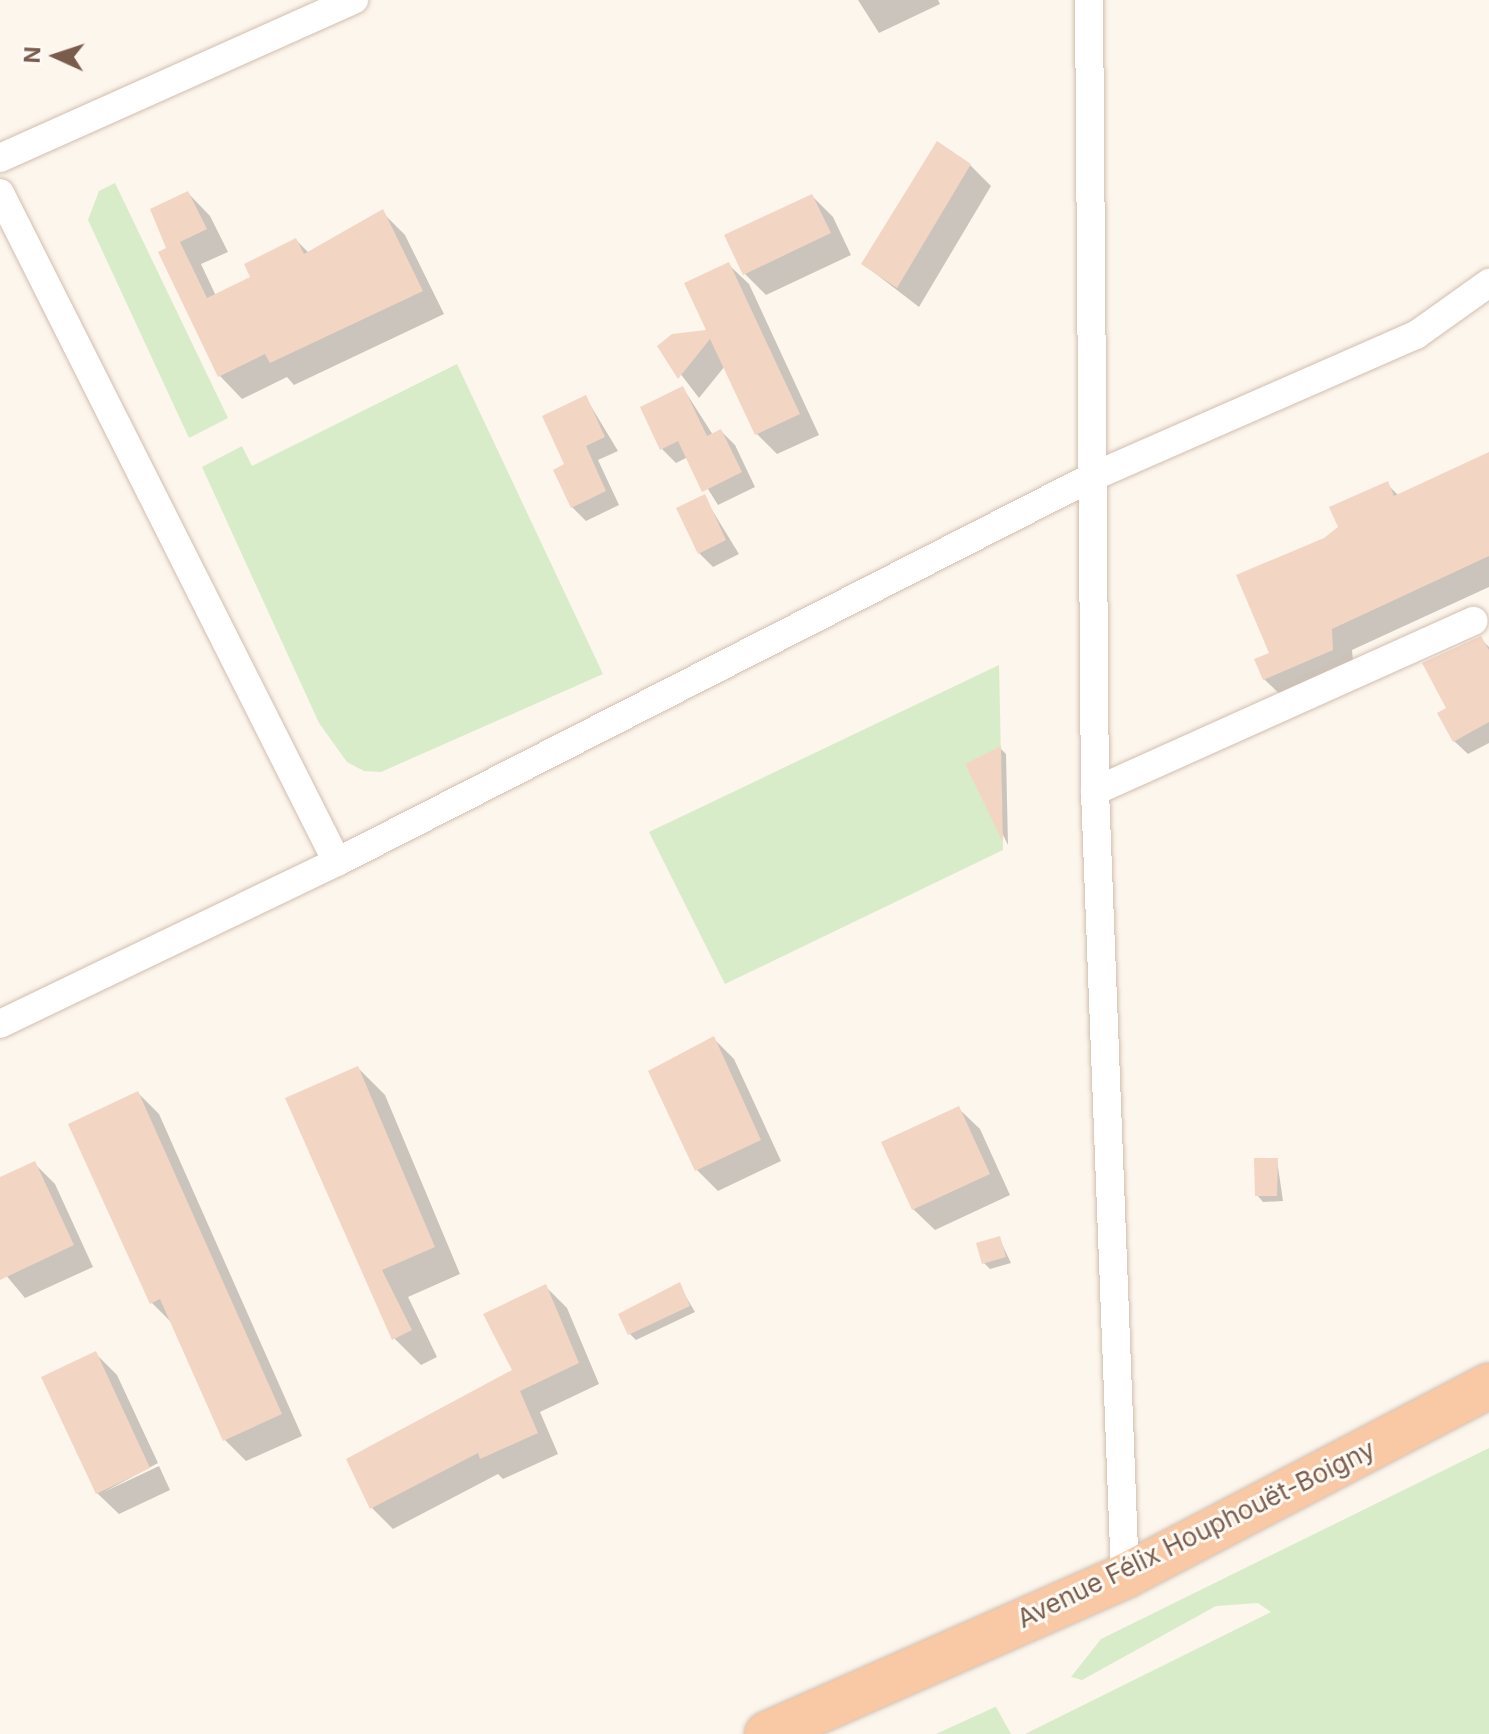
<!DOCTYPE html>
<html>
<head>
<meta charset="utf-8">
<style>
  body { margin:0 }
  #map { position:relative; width:1489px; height:1734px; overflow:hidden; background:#fdf6ec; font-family:Inter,sans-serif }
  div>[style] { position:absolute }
  .green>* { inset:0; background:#d8ecc9 }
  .shadow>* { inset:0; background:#0003 }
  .building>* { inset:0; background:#f3d5c3 }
  .roads { filter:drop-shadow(0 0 2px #d1beb0) drop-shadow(0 0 2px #d1beb0) }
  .minor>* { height:28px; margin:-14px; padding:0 14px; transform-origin:14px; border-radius:14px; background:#fff }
  .trunk>* { height:44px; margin:-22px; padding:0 22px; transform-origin:22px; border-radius:22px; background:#f9c8a4 }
  span { translate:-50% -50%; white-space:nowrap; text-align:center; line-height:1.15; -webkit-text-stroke:6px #fffaf3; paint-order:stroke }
  .street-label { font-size:26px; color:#7a5c4d }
  .north { position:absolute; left:16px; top:16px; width:80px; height:80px; -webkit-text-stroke:6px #fffaf3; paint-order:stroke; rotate:273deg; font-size:22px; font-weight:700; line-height:32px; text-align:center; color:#7a5c4d }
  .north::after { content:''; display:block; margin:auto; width:28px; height:36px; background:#7a5c4d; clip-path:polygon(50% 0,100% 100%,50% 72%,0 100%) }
</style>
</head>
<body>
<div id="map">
  <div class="green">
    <i style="clip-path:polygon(115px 183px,228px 418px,189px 438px,88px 220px,99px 191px)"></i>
    <i style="clip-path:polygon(457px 364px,603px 674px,381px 772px,364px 771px,347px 762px,319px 723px,202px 467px,242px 446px,252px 466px)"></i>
    <i style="clip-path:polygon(999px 665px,1003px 850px,725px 984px,649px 832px)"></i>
    <i style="clip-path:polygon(1489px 1448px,1489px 1734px,1025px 1734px,1271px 1612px,1258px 1603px,1216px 1606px,1082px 1680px,1071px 1677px,1101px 1639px)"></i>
    <i style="clip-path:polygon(996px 1707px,1011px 1734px,936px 1734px,995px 1707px)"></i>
  </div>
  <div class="shadow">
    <i style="clip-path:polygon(858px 0,938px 0,940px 4px,879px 33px)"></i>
    <i style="clip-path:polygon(970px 165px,991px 186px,919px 307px,863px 264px)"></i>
    <i style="clip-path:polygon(188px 193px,210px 216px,228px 252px,201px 264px,216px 296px,253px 278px,296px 240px,309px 253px,382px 212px,405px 235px,444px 314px,294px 385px,287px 377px,242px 399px,220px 376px,170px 248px)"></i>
    <i style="clip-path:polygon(812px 196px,833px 217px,851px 255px,766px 295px,745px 274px)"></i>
    <i style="clip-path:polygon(728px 264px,749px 284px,819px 435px,777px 454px,757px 434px,725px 366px,699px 398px,660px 347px,709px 332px)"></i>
    <i style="clip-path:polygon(683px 388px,713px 435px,721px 431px,735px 445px,755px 487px,718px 505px,688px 457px,676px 463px,662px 449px)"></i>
    <i style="clip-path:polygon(586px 398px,618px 451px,598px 460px,619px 505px,586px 521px,572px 507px,567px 465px)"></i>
    <i style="clip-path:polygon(1489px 454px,1489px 587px,1352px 650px,1354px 671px,1286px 700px,1264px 679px,1325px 540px,1387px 484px,1399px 496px)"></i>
    <i style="clip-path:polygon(704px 497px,739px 554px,713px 567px,699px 553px)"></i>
    <i style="clip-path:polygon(1481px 639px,1489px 647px,1489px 743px,1468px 754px,1454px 741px)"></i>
    <i style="clip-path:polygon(1000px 748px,1006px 754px,1008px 845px,968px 764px)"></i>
    <i style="clip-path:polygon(713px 1038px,734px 1059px,781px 1161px,718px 1191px,697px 1170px)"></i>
    <i style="clip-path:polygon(358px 1068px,385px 1095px,460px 1274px,408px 1297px,437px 1357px,421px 1365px,394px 1338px,288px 1099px)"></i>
    <i style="clip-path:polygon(138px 1093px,159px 1114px,302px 1436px,246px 1461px,225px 1440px,173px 1324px,152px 1303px)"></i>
    <i style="clip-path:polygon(958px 1108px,980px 1129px,1010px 1195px,935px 1230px,913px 1209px)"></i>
    <i style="clip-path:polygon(1277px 1160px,1283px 1201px,1263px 1202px,1257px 1195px)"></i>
    <i style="clip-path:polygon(34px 1163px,55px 1184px,93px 1267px,25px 1298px,0 1268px,0 1179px)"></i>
    <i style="clip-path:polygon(999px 1238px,1011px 1263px,990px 1269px,984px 1263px)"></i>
    <i style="clip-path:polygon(679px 1285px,695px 1312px,636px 1340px,630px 1334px)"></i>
    <i style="clip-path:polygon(546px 1287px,567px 1308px,599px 1384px,540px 1412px,558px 1454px,503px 1479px,498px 1474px,393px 1529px,372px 1508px,514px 1371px)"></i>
    <i style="clip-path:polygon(96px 1354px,117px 1375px,158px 1463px,104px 1492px,159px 1466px,170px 1490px,119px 1514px,97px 1493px)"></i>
  </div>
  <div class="building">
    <i style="clip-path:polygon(937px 141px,971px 164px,897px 288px,861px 264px)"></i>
    <i style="clip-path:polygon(188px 191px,207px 229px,180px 242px,207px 298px,250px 277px,244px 264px,296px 238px,304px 254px,383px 209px,423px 291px,270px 363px,265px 354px,218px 377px,158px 252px,172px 245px,166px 248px,150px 209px)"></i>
    <i style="clip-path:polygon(812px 194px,831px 233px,743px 275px,724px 235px)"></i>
    <i style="clip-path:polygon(729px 262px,800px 414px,755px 435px,710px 339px,678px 379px,657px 346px,672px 334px,706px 330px,684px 283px)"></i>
    <i style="clip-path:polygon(683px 386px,707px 436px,721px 429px,742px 472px,702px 492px,678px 441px,660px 450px,640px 407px)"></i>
    <i style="clip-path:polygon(586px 395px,605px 437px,586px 446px,606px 491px,571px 508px,553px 470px,564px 464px,542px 416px)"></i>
    <i style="clip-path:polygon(1489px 452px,1489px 556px,1332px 629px,1333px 650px,1263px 680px,1254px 659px,1269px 653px,1236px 575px,1324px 538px,1338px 527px,1329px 507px,1388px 481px,1394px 496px)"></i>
    <i style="clip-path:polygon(705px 494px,726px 540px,698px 554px,676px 508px)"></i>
    <i style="clip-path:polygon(1481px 636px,1489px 650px,1489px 722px,1453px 742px,1437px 713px,1446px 708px,1422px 663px)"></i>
    <i style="clip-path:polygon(1001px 746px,1003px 842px,965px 764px)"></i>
    <i style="clip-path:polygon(714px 1036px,761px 1140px,695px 1171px,648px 1071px)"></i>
    <i style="clip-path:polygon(358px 1066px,435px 1247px,382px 1270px,412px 1330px,392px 1340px,285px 1098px)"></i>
    <i style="clip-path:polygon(138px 1091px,282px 1414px,223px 1441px,160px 1299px,150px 1304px,68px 1124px)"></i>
    <i style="clip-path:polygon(959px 1106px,990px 1174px,912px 1210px,881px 1142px)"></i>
    <i style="clip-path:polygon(1254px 1158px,1278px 1158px,1277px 1196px,1255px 1196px)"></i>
    <i style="clip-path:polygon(35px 1161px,74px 1245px,0 1280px,0 1177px)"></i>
    <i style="clip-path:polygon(1000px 1236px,1006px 1257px,982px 1264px,976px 1243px)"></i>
    <i style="clip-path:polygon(680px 1282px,690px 1306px,628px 1335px,618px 1314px)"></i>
    <i style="clip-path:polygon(546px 1284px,579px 1363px,520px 1391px,538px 1433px,480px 1459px,478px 1453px,370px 1509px,346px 1459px,512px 1370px,483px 1314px)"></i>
    <i style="clip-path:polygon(96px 1351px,150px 1468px,96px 1494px,41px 1377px)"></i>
  </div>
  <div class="roads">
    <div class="minor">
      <i style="left:1089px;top:0;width:791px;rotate:89.57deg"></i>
      <i style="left:1095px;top:791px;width:786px;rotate:87.81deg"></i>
      <i style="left:0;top:158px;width:388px;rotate:-24.1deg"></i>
      <i style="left:0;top:193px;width:749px;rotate:63.26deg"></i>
      <i style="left:1095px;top:791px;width:415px;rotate:-24.2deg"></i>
      <i style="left:0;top:1024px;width:374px;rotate:-25.7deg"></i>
      <i style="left:337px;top:862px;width:847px;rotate:-27.02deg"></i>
      <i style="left:1092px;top:477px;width:354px;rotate:-23.7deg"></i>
      <i style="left:1416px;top:335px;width:90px;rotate:-35.5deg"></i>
    </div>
    <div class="trunk">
      <i style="left:767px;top:1734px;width:391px;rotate:-23.8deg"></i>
      <i style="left:1125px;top:1576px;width:411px;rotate:-27.6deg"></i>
    </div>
  </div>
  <div class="street-label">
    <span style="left:1196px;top:1534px;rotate:-26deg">Avenue Félix Houphouët-Boigny</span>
  </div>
  <div class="north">N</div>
</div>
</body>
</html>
